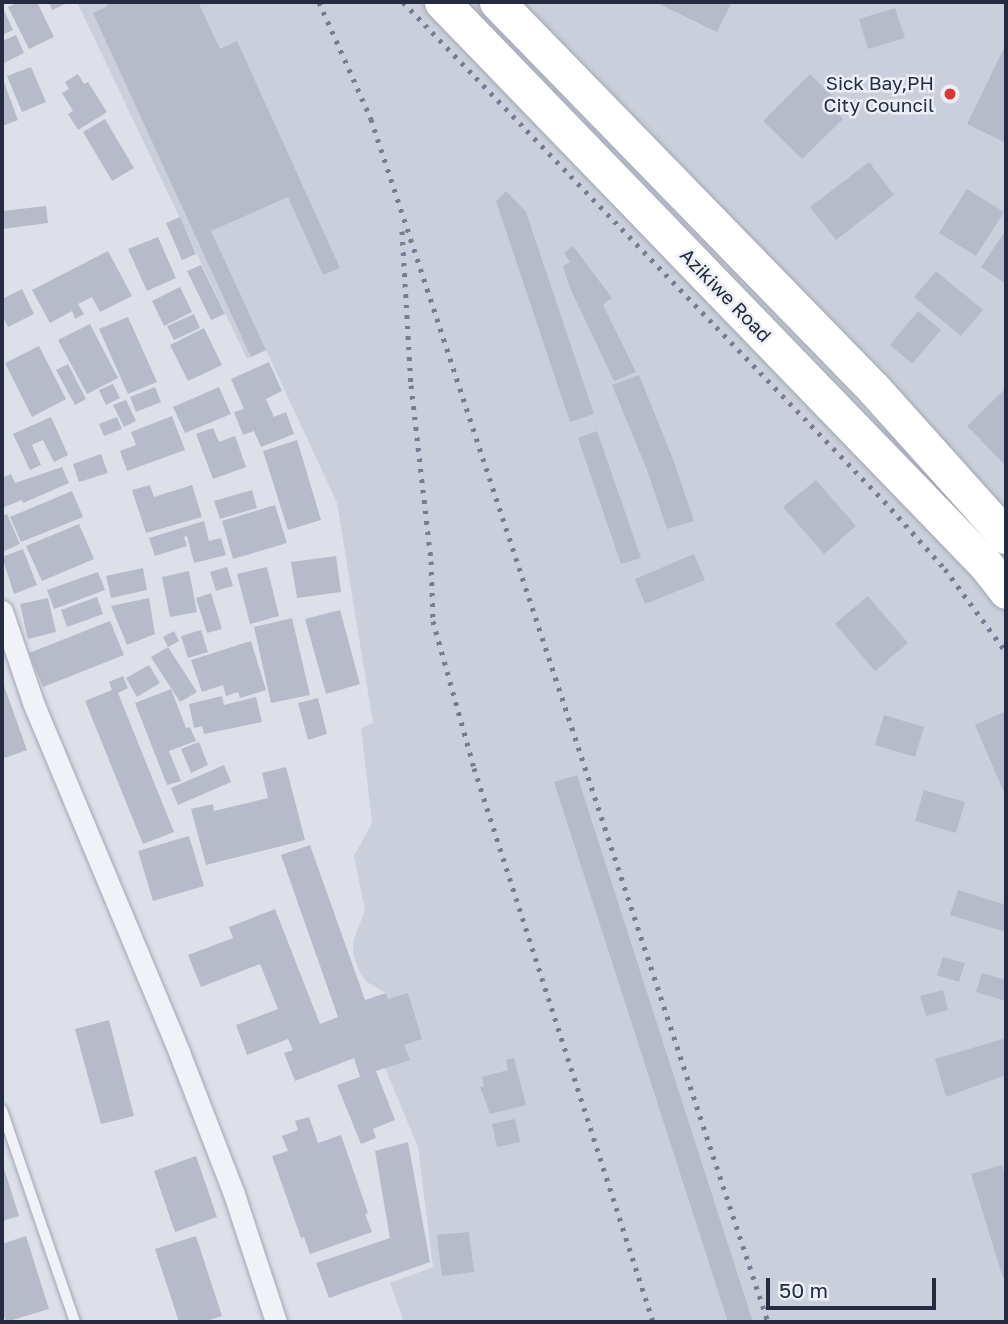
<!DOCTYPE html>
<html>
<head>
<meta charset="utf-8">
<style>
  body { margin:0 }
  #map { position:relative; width:1008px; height:1324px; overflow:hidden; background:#dde0e9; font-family:"Golos Text",sans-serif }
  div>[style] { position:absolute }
  .built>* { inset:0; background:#cbcfdb }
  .building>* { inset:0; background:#b7bbc9 }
  .roads { filter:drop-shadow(0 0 2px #a2a6b3) drop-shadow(0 0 2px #a2a6b3) }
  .service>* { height:10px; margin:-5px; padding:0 5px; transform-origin:5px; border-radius:5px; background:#f0f2f7 }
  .minor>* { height:21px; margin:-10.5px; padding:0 10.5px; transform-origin:10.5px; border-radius:10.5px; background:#f0f2f7 }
  .primary>* { height:35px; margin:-17.5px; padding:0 17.5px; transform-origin:17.5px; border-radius:17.5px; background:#fff }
  .rail>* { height:5px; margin-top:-2.5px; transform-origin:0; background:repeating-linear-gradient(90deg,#757d94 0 3.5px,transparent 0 10.5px) }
  .dots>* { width:19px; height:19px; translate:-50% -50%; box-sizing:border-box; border:4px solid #edeff6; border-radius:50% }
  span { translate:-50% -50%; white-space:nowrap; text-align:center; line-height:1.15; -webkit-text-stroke:5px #edeff6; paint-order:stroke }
  .poi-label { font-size:19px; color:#252b41 }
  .right { translate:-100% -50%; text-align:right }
  .street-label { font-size:19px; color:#252b41 }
  .frame { position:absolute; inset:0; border:4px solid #252b41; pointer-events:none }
  .scale { position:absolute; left:766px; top:1278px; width:170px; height:32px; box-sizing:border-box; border:4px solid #252b41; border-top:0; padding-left:9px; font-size:21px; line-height:24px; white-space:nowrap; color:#252b41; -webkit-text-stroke:5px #edeff6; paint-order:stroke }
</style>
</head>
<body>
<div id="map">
  <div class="built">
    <i style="clip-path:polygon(77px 2px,1006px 2px,1006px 1322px,404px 1322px,390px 1283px,433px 1267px,418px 1147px,385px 1068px,409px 1059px,386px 993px,367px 982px,360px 973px,353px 953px,354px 939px,365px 910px,354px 856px,372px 823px,361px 728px,373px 723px,337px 503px,266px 350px,247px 359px)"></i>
  </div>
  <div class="building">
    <i style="clip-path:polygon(19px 2px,37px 2px,54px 37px,29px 49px,8px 7px)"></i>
    <i style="clip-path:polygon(49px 2px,70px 2px,52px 10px)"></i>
    <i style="clip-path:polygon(106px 2px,198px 2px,220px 49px,237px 41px,340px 268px,323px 275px,288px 197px,211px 231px,266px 350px,251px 357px,93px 13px,108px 6px)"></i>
    <i style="clip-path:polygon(655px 2px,732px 2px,717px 32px)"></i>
    <i style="clip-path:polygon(2px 6px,13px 30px,2px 35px)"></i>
    <i style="clip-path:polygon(895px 8px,905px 38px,868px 49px,859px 19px)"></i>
    <i style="clip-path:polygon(16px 35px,24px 53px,2px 64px,2px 41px)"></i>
    <i style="clip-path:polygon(1006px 44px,1006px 143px,967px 124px)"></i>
    <i style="clip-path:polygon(31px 67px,46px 102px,22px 112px,7px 76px)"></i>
    <i style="clip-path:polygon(78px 74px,84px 84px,88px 82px,107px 112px,78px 130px,68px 114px,73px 111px,62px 93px,69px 89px,65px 82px)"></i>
    <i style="clip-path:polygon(810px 74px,832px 96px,826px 102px,843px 119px,802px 159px,763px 121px)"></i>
    <i style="clip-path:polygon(2px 77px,18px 120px,2px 126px)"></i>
    <i style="clip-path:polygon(105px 119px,134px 168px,112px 181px,83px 132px)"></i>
    <i style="clip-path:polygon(869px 162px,894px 195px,836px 240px,810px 207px)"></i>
    <i style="clip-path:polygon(967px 189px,1004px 212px,976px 256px,939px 233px)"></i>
    <i style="clip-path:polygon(506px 191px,526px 212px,594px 414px,570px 422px,496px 201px)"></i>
    <i style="clip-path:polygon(46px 206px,48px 223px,2px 229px,2px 211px)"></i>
    <i style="clip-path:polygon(180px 217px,196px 254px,182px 260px,166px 223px)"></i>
    <i style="clip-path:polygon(1006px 230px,1006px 284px,981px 267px)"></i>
    <i style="clip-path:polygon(158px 237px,176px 278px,147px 291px,128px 249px)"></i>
    <i style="clip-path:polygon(573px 246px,612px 298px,603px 305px,636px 372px,614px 381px,570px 288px,563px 266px,570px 262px,564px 253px)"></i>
    <i style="clip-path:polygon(108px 251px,132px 296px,100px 312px,92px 297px,78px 304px,84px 314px,75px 319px,72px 311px,50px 323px,32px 290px)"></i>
    <i style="clip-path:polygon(201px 265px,225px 314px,211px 320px,187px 271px)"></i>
    <i style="clip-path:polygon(936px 271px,983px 310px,961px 336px,914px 297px)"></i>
    <i style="clip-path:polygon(180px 287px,192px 312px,164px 326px,152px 301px)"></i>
    <i style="clip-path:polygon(22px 289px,34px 314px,8px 327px,2px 315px,2px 299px)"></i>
    <i style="clip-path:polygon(918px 311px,941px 330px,912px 364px,890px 345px)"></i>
    <i style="clip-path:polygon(194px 314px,200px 328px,174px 340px,167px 326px)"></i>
    <i style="clip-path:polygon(128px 317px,157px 382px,128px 394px,99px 329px)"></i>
    <i style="clip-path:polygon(90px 324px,118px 378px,87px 394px,58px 340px)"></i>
    <i style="clip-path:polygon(204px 328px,222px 365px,188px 381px,170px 345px)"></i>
    <i style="clip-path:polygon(39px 346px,66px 399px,32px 417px,5px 363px)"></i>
    <i style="clip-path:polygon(269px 362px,282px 391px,266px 399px,274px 417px,286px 412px,294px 434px,261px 447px,254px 431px,243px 435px,234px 412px,244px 409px,231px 379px)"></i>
    <i style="clip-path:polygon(68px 364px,86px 399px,75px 405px,56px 370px)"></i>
    <i style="clip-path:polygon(639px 375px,673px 459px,694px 521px,667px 529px,647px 470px,612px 385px)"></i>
    <i style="clip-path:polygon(113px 384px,120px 398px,106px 405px,99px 390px)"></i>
    <i style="clip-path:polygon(155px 387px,161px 402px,136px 412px,130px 397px)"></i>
    <i style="clip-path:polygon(219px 387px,231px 414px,185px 433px,173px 407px)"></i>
    <i style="clip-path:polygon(1006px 388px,1006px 462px,1004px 464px,967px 426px)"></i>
    <i style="clip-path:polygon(126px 400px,136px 421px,124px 427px,113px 405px)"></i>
    <i style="clip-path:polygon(172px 416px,185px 450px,127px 471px,120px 451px,136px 445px,131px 432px)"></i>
    <i style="clip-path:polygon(51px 417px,68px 455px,54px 462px,43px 440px,32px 445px,41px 465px,30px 470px,13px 434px)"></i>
    <i style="clip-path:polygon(117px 417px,122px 429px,104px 436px,99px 424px)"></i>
    <i style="clip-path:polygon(213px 428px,219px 442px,235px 436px,246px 467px,213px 479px,196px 434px)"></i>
    <i style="clip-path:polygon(597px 431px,641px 558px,621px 564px,578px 438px)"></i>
    <i style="clip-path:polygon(297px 440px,321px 520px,288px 530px,263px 451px)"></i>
    <i style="clip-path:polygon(101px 454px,108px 473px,79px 482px,73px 464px)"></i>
    <i style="clip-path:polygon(62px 467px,69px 483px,23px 503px,22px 500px,2px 508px,2px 478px,11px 474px,15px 483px)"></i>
    <i style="clip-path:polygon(816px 480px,856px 526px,824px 554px,783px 507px)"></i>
    <i style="clip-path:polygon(150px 485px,154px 497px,192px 485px,202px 517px,146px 533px,132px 490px)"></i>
    <i style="clip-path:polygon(252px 490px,257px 508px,220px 519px,214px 501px)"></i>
    <i style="clip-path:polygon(72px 491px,83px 517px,21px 542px,10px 517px)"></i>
    <i style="clip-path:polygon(275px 505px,287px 543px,233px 559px,222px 521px)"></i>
    <i style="clip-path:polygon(7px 514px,20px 544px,2px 552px,2px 516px)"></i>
    <i style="clip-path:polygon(204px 521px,209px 541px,221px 538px,226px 555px,194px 563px,187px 536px,184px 537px,187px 546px,155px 556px,149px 538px)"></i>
    <i style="clip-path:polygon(79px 524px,94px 559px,42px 581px,26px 546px)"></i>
    <i style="clip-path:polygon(23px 549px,37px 585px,14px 594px,2px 557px)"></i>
    <i style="clip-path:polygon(694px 554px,705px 580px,645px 604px,635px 579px)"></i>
    <i style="clip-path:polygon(336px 556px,341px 592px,297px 598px,291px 562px)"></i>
    <i style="clip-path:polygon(227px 567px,233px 586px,216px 591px,210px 572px)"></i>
    <i style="clip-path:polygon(267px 567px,279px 616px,250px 624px,237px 574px)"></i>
    <i style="clip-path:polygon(143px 568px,147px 590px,111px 598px,106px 576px)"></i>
    <i style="clip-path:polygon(189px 571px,197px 612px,170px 617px,162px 577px)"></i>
    <i style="clip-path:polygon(98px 572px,105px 590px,54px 609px,47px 590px)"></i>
    <i style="clip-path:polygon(211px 593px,222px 629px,207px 633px,196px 598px)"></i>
    <i style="clip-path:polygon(868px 596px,908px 643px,875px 671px,835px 624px)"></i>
    <i style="clip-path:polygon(97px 597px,103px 614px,67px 627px,61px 610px)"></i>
    <i style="clip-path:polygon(48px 598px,56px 632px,28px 639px,20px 604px)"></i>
    <i style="clip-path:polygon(149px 598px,155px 634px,127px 645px,111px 606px)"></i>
    <i style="clip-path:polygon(340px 610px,360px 684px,326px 694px,305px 619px)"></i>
    <i style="clip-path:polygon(292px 618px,310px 695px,271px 703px,254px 627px)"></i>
    <i style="clip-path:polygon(110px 621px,124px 655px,43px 687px,29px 653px)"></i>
    <i style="clip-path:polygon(201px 630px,208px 652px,188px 658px,181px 636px)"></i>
    <i style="clip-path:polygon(174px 631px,179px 641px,168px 647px,163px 637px)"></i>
    <i style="clip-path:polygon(251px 641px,266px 690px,240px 698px,238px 692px,226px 696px,223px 685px,202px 692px,191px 660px)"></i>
    <i style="clip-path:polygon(168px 647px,197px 692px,180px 702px,151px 657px)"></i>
    <i style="clip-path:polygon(149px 665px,160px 683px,137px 697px,126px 678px)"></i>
    <i style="clip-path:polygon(123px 676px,128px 688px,118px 693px,174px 832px,143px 844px,85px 701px,112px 690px,109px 682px)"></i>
    <i style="clip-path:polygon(2px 680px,27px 750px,2px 759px)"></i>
    <i style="clip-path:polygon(171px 689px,186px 728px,190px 727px,196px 741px,169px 751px,181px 781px,167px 785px,135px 703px)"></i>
    <i style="clip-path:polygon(222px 696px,224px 705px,256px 697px,262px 722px,204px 734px,202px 726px,194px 728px,189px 704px)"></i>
    <i style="clip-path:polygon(318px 698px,327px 734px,308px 740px,298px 703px)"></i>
    <i style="clip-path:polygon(1006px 711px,1006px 797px,975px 725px)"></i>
    <i style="clip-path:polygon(884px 715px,924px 727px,915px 757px,875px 745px)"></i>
    <i style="clip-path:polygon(199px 742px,208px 765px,191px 773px,181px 749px)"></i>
    <i style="clip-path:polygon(224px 765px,231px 782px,178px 805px,171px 788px)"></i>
    <i style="clip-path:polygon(286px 767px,305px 840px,206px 865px,191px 809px,213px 804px,214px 811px,268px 798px,262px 773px)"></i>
    <i style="clip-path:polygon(577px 775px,753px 1322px,728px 1322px,554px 782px)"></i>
    <i style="clip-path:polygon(924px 790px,965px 802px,956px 833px,915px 821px)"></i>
    <i style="clip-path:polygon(189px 836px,204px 886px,153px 901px,138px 851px)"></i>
    <i style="clip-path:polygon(310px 845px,365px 1000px,386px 993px,388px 999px,408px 993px,422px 1039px,404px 1045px,410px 1060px,376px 1071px,395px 1120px,373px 1129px,376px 1138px,361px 1144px,337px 1085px,360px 1077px,354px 1058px,295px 1081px,284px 1053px,293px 1050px,288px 1039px,247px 1055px,236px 1025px,278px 1009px,260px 964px,201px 987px,188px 955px,233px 938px,229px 927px,275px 909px,320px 1024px,338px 1017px,281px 855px)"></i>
    <i style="clip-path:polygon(958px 890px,1006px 905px,1006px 932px,950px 915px)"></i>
    <i style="clip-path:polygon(943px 957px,965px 963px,959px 982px,937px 975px)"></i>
    <i style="clip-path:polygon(982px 973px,1006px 980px,1006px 1001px,976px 992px)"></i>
    <i style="clip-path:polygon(943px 990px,948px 1010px,926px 1016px,920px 996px)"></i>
    <i style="clip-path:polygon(109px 1020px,134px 1116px,101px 1124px,75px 1029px)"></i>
    <i style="clip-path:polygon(1006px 1038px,1006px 1075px,946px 1097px,935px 1059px)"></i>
    <i style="clip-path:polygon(514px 1058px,526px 1105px,490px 1114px,480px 1087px,484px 1086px,482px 1077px,508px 1070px,506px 1060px)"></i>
    <i style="clip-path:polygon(309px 1117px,318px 1143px,341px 1135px,368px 1213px,365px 1214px,372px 1232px,310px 1254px,304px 1237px,301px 1238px,272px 1156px,288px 1151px,282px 1136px,298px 1130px,295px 1121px)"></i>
    <i style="clip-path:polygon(515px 1119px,520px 1142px,497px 1147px,492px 1124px)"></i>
    <i style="clip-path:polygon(408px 1142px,430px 1262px,329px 1298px,316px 1263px,390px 1238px,375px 1151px)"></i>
    <i style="clip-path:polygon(196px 1156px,217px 1217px,175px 1232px,154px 1171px)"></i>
    <i style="clip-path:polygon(2px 1162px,19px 1216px,2px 1221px)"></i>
    <i style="clip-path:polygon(1002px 1165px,1006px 1179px,1006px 1277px,1003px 1278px,971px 1174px)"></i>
    <i style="clip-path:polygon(469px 1232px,474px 1272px,442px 1276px,437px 1235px)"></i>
    <i style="clip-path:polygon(26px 1236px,49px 1309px,6px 1322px,2px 1310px,2px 1244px)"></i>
    <i style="clip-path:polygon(196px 1236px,222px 1316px,202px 1322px,179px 1322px,155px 1249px)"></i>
  </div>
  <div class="roads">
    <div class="service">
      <i style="left:2px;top:1110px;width:224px;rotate:71deg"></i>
    </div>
    <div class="minor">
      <i style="left:2px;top:611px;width:99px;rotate:71.2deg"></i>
      <i style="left:34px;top:705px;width:376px;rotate:67.3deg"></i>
      <i style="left:179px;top:1052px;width:152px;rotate:68.8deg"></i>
      <i style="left:234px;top:1194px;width:135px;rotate:71.8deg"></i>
    </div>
    <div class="primary">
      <i style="left:442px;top:2px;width:783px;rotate:45.98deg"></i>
      <i style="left:986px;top:565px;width:33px;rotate:52deg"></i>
      <i style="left:497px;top:2px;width:539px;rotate:45.75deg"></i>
      <i style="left:873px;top:388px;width:199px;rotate:48.1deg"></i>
    </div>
  </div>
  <div class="rail">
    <i style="left:319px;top:2px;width:128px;rotate:66deg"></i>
    <i style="left:371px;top:119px;width:1267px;rotate:71.74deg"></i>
    <i style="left:403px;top:2px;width:693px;rotate:46.05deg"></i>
    <i style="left:884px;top:501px;width:91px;rotate:48.1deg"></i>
    <i style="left:945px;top:569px;width:103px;rotate:53.7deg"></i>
    <i style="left:402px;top:231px;width:154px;rotate:86.7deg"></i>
    <i style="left:411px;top:385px;width:177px;rotate:83.5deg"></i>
    <i style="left:431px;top:561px;width:60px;rotate:88.1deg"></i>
    <i style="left:433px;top:621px;width:153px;rotate:74.4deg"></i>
    <i style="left:474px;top:768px;width:582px;rotate:72.09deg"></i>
  </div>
  <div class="dots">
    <i style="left:950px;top:94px;background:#dc3437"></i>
  </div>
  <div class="poi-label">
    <span class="right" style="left:934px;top:94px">Sick Bay,PH<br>City Council</span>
  </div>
  <div class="street-label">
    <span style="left:726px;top:295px;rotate:46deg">Azikiwe Road</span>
  </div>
  <div class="frame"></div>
  <div class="scale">50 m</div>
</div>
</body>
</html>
